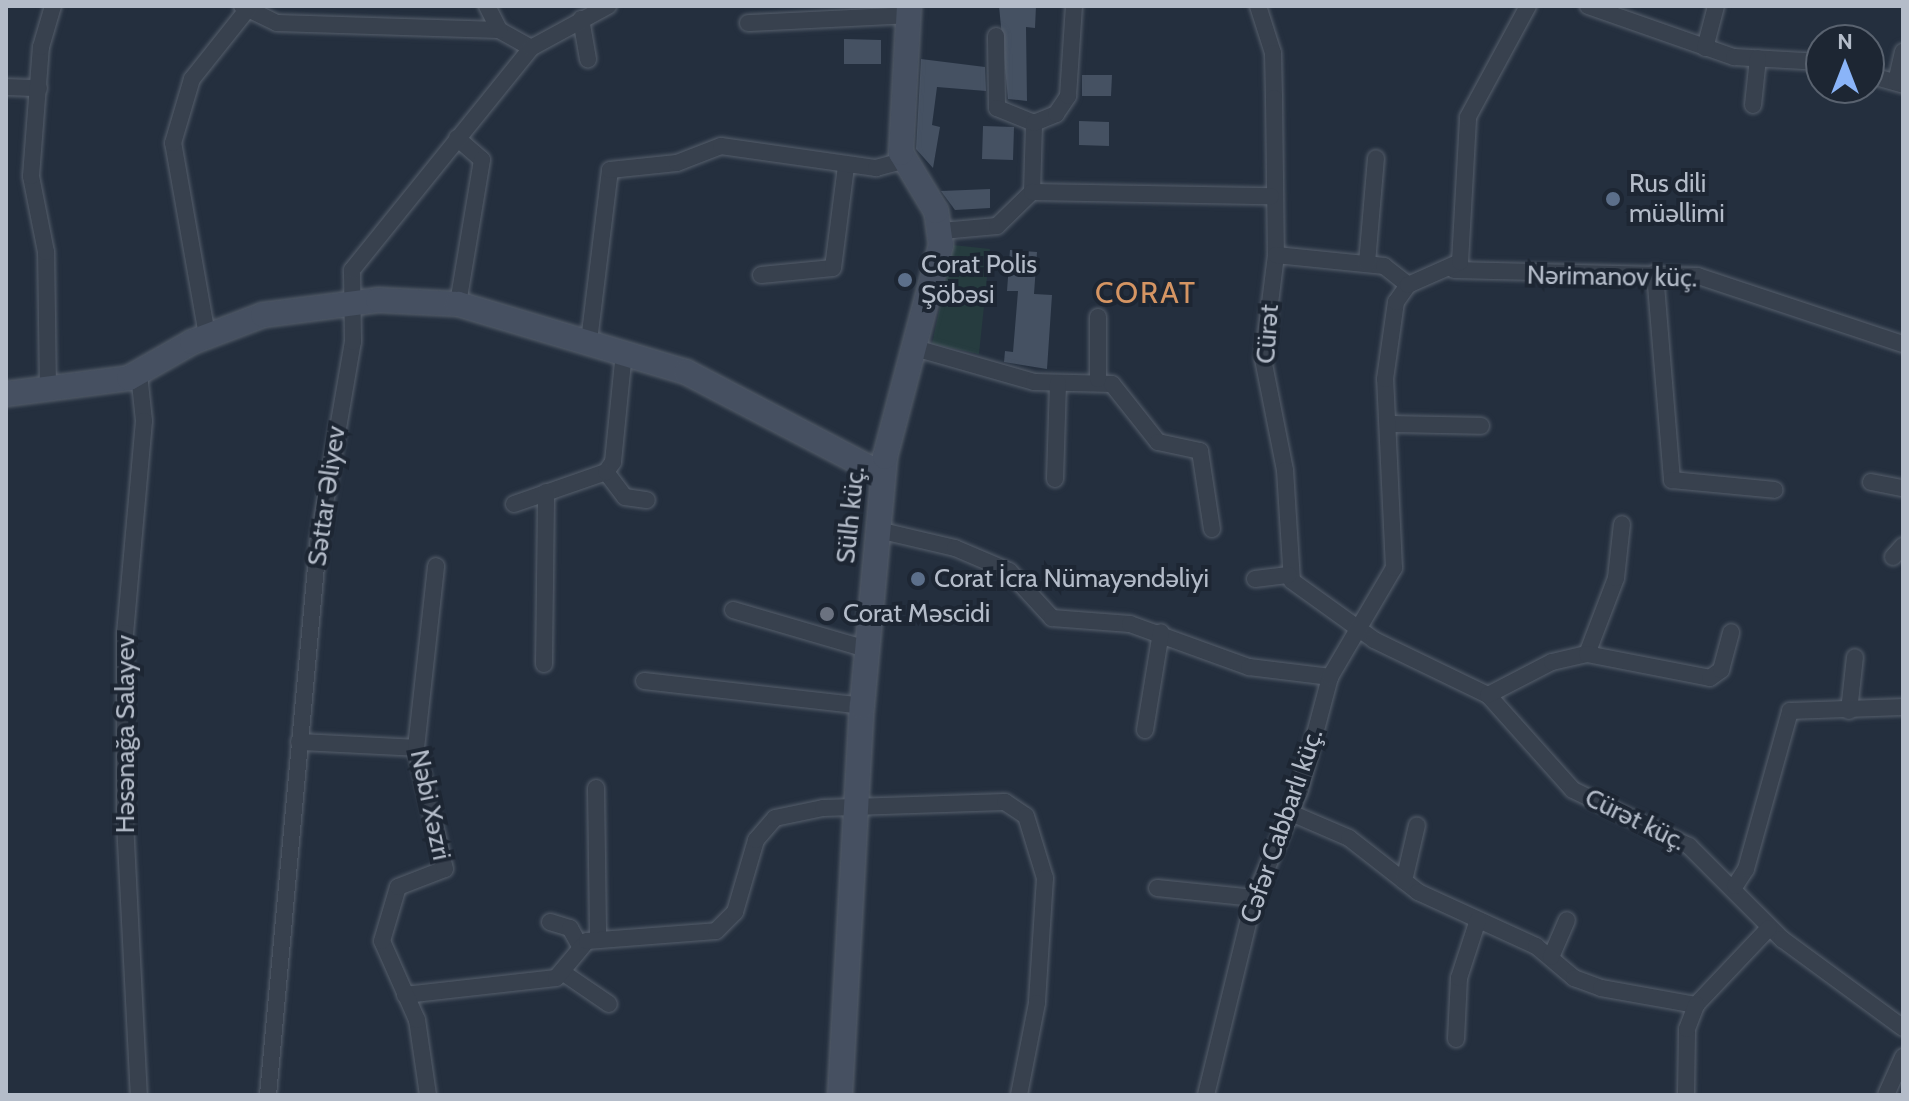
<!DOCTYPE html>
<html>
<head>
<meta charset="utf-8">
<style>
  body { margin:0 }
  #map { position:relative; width:1909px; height:1101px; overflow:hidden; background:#242f3e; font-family:Cabin,sans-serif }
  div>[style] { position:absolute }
  .green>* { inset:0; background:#263c3f }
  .building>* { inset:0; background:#455162 }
  .roads { filter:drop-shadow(0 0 2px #565f6c) drop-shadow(0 0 2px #565f6c) }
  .street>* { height:16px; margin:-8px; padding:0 8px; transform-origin:8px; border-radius:8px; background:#38414e }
  .secondary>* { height:24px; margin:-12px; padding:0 12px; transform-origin:12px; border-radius:12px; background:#465061 }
  .dots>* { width:22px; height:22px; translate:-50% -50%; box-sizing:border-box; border:4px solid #1d2633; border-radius:50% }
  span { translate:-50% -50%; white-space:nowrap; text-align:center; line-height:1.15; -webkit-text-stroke:8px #1d2633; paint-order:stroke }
  .poi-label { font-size:26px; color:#b4bcc9 }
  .left { translate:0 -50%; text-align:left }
  .street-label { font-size:26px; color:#b4bcc9 }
  .quarter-label { font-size:30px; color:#d59563; letter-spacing:2px }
  .frame { position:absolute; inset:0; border:8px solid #b4bcc9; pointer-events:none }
  .north { position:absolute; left:1805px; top:24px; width:80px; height:80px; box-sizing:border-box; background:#1d2633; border:2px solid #59626f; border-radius:50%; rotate:0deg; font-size:22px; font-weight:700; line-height:32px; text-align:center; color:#b4bcc9 }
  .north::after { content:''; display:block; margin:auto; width:28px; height:36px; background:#8ab4f8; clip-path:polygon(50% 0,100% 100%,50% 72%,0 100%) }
</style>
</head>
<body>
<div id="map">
  <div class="green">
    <i style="clip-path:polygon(953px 245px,990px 249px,979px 354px,932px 344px)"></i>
  </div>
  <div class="building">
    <i style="clip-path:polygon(999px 6px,1036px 6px,1035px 28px,1026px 27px,1027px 101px,1008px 99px)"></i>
    <i style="clip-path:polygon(844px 39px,881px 40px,881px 64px,844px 64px)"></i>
    <i style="clip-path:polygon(921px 59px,985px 67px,986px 91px,937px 87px,932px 125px,940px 127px,933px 168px,916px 149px)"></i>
    <i style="clip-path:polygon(1082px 75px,1112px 75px,1111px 96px,1082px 96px)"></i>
    <i style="clip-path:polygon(1079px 121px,1109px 122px,1109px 146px,1079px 145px)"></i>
    <i style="clip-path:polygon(983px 126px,1014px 127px,1013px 160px,982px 159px)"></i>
    <i style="clip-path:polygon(990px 189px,990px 208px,955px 210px,941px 191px)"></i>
    <i style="clip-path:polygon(1010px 250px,1037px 252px,1034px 294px,1052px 295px,1047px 369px,1004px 362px,1005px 351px,1013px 352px,1018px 291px,1007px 291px)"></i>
  </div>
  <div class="roads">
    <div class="street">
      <i style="left:242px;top:6px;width:39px;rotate:26deg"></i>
      <i style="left:277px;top:23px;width:222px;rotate:1.8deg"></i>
      <i style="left:499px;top:30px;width:37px;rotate:29deg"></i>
      <i style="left:487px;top:6px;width:27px;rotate:63deg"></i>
      <i style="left:1258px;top:6px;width:49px;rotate:72.3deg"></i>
      <i style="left:1273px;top:53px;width:45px;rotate:88.7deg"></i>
      <i style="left:1274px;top:98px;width:157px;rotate:89.3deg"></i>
      <i style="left:1276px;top:255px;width:105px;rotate:97.1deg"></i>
      <i style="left:1263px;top:359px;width:113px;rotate:78.8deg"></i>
      <i style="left:1285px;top:470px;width:111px;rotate:86.4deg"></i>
      <i style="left:1292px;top:581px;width:101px;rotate:35.7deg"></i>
      <i style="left:1374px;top:640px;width:127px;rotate:25.8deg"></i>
      <i style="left:1488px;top:695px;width:127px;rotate:48.2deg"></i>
      <i style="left:1573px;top:790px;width:129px;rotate:25.8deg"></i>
      <i style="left:1689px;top:846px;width:132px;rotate:45deg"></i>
      <i style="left:1782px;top:939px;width:150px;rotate:36.3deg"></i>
      <i style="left:1588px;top:6px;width:155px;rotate:19.3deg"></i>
      <i style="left:1734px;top:57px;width:87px;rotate:3.3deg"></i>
      <i style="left:581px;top:19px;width:41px;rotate:80.1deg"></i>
      <i style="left:748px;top:23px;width:161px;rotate:-2.8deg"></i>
      <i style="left:996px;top:36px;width:72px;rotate:89.2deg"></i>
      <i style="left:997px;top:108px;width:40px;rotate:22deg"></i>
      <i style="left:1705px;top:48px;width:43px;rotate:-75.3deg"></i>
      <i style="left:1869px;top:75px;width:35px;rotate:16deg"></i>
      <i style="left:1896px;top:82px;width:31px;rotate:-77deg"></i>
      <i style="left:6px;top:87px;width:33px;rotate:2deg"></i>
      <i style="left:1753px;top:105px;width:47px;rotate:-83.9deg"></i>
      <i style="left:457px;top:138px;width:33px;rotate:41deg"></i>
      <i style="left:482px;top:160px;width:146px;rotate:99.5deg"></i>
      <i style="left:1032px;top:192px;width:69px;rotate:-88.3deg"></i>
      <i style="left:1034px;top:123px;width:24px;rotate:-22deg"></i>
      <i style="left:1056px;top:114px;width:22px;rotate:-56deg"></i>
      <i style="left:1068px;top:96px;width:90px;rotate:-86.2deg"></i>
      <i style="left:942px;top:231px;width:55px;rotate:-5.2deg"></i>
      <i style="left:997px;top:226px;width:49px;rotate:-44.2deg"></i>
      <i style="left:1032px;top:192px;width:239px;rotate:1deg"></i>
      <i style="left:1276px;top:255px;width:109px;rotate:5.8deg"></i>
      <i style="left:1384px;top:266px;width:31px;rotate:38deg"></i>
      <i style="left:1367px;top:263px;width:105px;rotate:-85.1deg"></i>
      <i style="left:1454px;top:270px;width:244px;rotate:1.4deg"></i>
      <i style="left:1698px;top:276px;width:216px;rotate:18.4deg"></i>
      <i style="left:1655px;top:273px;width:208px;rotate:85.3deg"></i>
      <i style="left:1672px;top:480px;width:103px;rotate:5.5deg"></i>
      <i style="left:761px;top:275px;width:72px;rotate:-5.6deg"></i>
      <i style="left:833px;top:268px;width:103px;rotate:-82.7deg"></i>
      <i style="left:207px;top:335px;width:195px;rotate:-100deg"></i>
      <i style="left:173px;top:143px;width:67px;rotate:-73.5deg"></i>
      <i style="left:192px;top:79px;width:93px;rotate:-51.5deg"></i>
      <i style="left:589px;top:341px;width:172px;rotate:-83deg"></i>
      <i style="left:610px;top:170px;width:67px;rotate:-6deg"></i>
      <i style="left:677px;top:163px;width:47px;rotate:-21.1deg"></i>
      <i style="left:721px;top:146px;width:157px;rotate:8.1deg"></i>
      <i style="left:876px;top:168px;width:28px;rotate:-15deg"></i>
      <i style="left:915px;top:348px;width:124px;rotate:15.9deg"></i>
      <i style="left:1034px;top:382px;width:78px;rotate:1.5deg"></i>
      <i style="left:1112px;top:384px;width:74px;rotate:51.6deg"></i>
      <i style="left:1158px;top:442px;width:43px;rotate:12.1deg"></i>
      <i style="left:1200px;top:451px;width:79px;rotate:81.3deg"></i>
      <i style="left:139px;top:374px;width:47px;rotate:83.9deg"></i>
      <i style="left:144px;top:421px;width:213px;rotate:95.1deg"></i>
      <i style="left:125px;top:633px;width:189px;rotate:90deg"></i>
      <i style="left:125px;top:822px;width:273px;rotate:87.1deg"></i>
      <i style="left:1098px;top:379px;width:62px;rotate:-90deg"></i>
      <i style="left:48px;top:390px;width:138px;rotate:-90.8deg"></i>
      <i style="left:46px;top:252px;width:77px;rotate:-101.2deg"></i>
      <i style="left:31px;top:176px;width:129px;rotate:-85.6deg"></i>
      <i style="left:41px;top:47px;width:43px;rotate:-73.7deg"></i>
      <i style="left:1388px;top:424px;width:93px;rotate:1.2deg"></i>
      <i style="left:606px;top:472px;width:31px;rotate:53deg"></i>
      <i style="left:625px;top:497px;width:22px;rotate:8deg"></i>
      <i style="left:1055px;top:479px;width:96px;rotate:-88.2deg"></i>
      <i style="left:1871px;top:482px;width:33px;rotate:11deg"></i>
      <i style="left:514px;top:504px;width:97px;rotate:-19.2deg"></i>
      <i style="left:606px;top:472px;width:12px;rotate:-55deg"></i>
      <i style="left:613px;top:462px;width:111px;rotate:-84.3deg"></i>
      <i style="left:878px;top:530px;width:79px;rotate:13.2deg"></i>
      <i style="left:955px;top:548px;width:59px;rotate:23.1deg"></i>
      <i style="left:1009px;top:571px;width:64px;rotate:47.5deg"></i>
      <i style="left:1052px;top:618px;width:78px;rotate:4.4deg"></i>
      <i style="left:1130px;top:624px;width:127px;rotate:19.9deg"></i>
      <i style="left:1249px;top:667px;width:82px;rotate:7deg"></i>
      <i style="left:1893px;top:557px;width:15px;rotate:-48deg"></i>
      <i style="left:1255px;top:579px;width:34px;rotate:-7deg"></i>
      <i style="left:733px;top:610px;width:139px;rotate:16.3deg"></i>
      <i style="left:1587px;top:654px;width:81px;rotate:-69.1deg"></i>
      <i style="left:1616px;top:578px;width:54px;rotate:-83.7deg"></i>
      <i style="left:544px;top:664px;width:172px;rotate:-89.3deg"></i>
      <i style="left:644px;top:681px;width:219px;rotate:6.5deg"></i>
      <i style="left:1488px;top:695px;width:72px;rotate:-27.3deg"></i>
      <i style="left:1552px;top:662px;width:36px;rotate:-13deg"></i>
      <i style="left:1587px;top:654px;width:125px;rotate:11deg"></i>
      <i style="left:1710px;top:678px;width:14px;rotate:-36deg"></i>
      <i style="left:1721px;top:670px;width:39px;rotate:-75deg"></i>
      <i style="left:1849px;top:711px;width:54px;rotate:-83.7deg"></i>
      <i style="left:1145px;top:730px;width:99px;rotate:-80.7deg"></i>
      <i style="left:299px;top:742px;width:117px;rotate:2.9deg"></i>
      <i style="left:596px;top:788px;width:151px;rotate:89.2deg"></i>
      <i style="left:1291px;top:813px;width:63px;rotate:23.3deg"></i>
      <i style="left:1349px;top:838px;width:88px;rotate:38deg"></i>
      <i style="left:1418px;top:892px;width:130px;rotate:24.6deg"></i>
      <i style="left:1536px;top:946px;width:50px;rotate:40.1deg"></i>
      <i style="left:1574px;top:978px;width:29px;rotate:20deg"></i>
      <i style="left:1601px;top:988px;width:97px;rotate:10.1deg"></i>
      <i style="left:1696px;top:1005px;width:106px;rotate:-46.5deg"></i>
      <i style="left:1404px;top:881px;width:57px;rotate:-76.9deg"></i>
      <i style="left:1735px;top:886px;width:20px;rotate:-57deg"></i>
      <i style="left:1746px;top:869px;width:164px;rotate:-74.4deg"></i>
      <i style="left:1790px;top:711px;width:113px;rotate:-2deg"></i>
      <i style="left:1157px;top:888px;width:98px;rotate:5.9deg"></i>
      <i style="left:550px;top:922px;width:21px;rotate:17deg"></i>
      <i style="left:570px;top:928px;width:21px;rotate:61deg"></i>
      <i style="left:1551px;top:957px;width:40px;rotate:-66.6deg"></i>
      <i style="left:565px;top:974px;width:53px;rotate:34.3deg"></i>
      <i style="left:405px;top:995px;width:152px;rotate:-6.4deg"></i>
      <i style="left:556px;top:978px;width:48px;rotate:-50deg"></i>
      <i style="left:587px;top:941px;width:129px;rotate:-4.4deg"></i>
      <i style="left:716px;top:931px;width:27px;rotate:-45deg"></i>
      <i style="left:735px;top:912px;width:75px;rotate:-73.7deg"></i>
      <i style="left:756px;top:840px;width:29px;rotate:-49deg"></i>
      <i style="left:775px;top:818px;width:49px;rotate:-11.8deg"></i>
      <i style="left:823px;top:808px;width:182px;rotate:-1.9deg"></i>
      <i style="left:1005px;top:802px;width:25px;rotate:34deg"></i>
      <i style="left:1026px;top:816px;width:65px;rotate:73deg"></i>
      <i style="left:1045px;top:878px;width:125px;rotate:93.7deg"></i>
      <i style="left:1037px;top:1003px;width:94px;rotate:101.1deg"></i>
      <i style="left:1456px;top:1039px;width:61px;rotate:-87.2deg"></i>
      <i style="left:1459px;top:978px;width:61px;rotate:-71.9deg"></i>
      <i style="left:268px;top:1095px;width:553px;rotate:-84.81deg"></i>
      <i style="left:318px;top:544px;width:205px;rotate:-80.2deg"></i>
      <i style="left:353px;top:342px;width:72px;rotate:-90.8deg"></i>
      <i style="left:352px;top:270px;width:285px;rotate:-51.1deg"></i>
      <i style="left:531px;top:48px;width:88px;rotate:-28.6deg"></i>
      <i style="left:428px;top:1095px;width:76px;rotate:-98.3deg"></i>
      <i style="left:417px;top:1020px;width:86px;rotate:-113.9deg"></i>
      <i style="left:382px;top:941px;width:56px;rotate:-73.5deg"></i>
      <i style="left:398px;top:887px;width:50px;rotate:-21deg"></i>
      <i style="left:445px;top:869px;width:124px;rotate:-103.5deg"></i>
      <i style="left:416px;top:748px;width:183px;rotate:-83.7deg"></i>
      <i style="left:1206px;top:1095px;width:203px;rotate:-76.3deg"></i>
      <i style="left:1254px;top:898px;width:117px;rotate:-66.9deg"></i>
      <i style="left:1300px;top:790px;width:117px;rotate:-75.1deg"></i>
      <i style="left:1330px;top:677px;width:126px;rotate:-59.6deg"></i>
      <i style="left:1394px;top:568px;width:189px;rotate:-92.7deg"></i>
      <i style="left:1385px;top:379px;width:78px;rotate:-81.9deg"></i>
      <i style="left:1396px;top:302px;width:21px;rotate:-55deg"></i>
      <i style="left:1408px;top:285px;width:57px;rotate:-23.9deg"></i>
      <i style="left:1460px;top:262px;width:145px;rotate:-86.8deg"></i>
      <i style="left:1468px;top:117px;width:126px;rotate:-61.6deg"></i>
      <i style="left:1686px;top:1095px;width:66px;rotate:-89.1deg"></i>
      <i style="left:1687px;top:1029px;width:26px;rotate:-69deg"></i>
      <i style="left:1886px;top:1095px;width:42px;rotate:-65.9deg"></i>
    </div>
    <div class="secondary">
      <i style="left:6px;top:394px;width:124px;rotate:-7.4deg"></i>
      <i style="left:129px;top:378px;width:73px;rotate:-29.7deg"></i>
      <i style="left:192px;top:342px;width:76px;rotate:-20.8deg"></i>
      <i style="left:263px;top:315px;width:116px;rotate:-7.4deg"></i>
      <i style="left:378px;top:300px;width:80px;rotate:2.9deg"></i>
      <i style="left:458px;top:304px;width:238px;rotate:16.6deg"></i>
      <i style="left:686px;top:372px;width:222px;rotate:27.6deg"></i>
      <i style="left:840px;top:1095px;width:390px;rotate:-86.8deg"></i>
      <i style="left:862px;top:706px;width:250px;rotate:-84.7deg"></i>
      <i style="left:885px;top:457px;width:219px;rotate:-75.2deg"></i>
      <i style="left:941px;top:245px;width:34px;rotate:-98deg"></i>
      <i style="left:936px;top:211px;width:68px;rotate:-121.1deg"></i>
      <i style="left:901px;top:153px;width:147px;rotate:-86.9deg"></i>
    </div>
  </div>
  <div class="dots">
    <i style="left:1613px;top:199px;background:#5c6f8a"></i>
    <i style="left:905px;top:280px;background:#5c6f8a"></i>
    <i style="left:918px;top:579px;background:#5c6f8a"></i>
    <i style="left:827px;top:614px;background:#6b7280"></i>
  </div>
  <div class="poi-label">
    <span class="left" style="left:1629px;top:199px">Rus dili<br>müəllimi</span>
    <span class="left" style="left:921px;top:280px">Corat Polis<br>Şöbəsi</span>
    <span class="left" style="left:934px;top:579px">Corat İcra Nümayəndəliyi</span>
    <span class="left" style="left:843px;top:614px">Corat Məscidi</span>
  </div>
  <div class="street-label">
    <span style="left:1612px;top:277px;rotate:1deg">Nərimanov küç.</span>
    <span style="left:1268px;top:334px;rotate:-86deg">Cürət</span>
    <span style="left:327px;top:496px;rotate:-82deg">Səttar Əliyev</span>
    <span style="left:851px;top:515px;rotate:-84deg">Sülh küç.</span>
    <span style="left:126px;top:734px;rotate:-90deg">Həsənağa Salayev</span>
    <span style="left:430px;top:805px;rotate:78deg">Nəbi Xəzri</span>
    <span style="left:1635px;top:820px;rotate:26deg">Cürət küç.</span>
    <span style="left:1282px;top:826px;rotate:-71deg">Cəfər Cabbarlı küç.</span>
  </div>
  <div class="quarter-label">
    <span style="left:1146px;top:293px">CORAT</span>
  </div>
  <div class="frame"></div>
  <div class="north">N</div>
</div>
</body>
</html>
